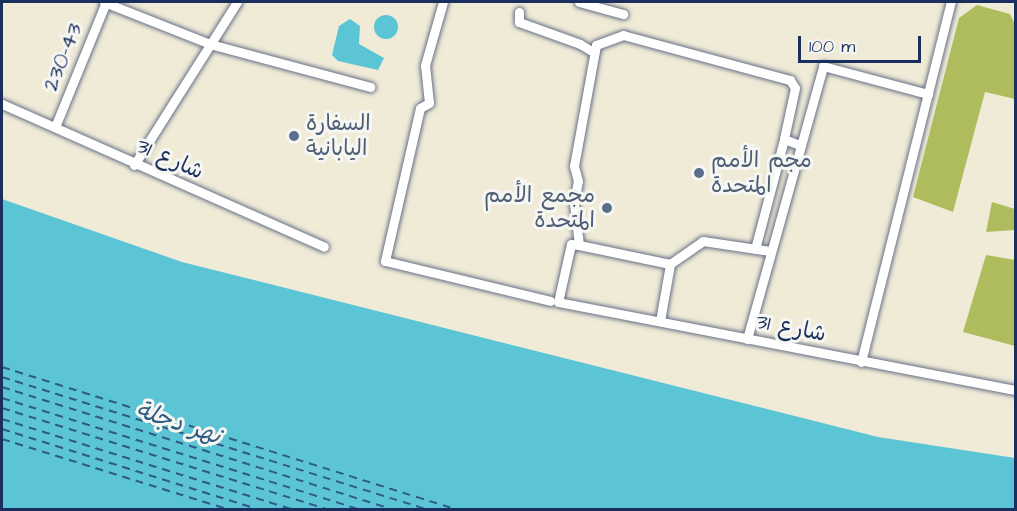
<!DOCTYPE html>
<html>
<head>
<meta charset="utf-8">
<style>
  body { margin:0 }
  #map { position:relative; width:1017px; height:511px; overflow:hidden; background:#f0ebd7; font-family:"Architects Daughter","Playpen Sans Arabic",sans-serif }
  div>[style] { position:absolute }
  .green>* { inset:0; background:#afbc5e }
  .water>* { inset:0; background:#5bc5d6 }
  .round { border-radius:50% }
  .ferry>* { height:1.5px; margin-top:-0.75px; transform-origin:0; background:repeating-linear-gradient(90deg,#2e5c82 0 8px,transparent 0 14px) }
  .roads { filter:drop-shadow(0 0 2px #667188) drop-shadow(0 0 2px #667188) }
  .street>* { height:9px; margin:-4.5px; padding:0 4.5px; transform-origin:4.5px; border-radius:4.5px; background:#fff }
  .dots>* { width:16px; height:16px; translate:-50% -50%; box-sizing:border-box; border:3px solid #f6f6f2; border-radius:50% }
  span { translate:-50% -50%; white-space:nowrap; text-align:center; line-height:1.15; -webkit-text-stroke:6px #f6f6f2; paint-order:stroke }
  .street-label { font-size:22px; color:#1b2f5e }
  .service-label { font-size:22px; color:#4e5e75 }
  .left { translate:0 -50%; text-align:left }
  .right { translate:-100% -50%; text-align:right }
  .water-label { font-size:24px; color:#2e5c82; font-style:italic }
  .frame { position:absolute; inset:0; border:3px solid #1b2f5e; pointer-events:none }
  .scale { position:absolute; left:798px; top:36px; width:123px; height:27px; box-sizing:border-box; border:3px solid #1b2f5e; border-top:0; padding-left:8px; font-size:18px; line-height:21px; white-space:nowrap; color:#1b2f5e; -webkit-text-stroke:4px #f6f6f2; paint-order:stroke }
</style>
</head>
<body>
<div id="map">
  <div class="green">
    <i style="clip-path:polygon(977px 5px,1010px 14px,1014px 22px,1015px 99px,985px 92px,953px 212px,913px 197px,959px 18px)"></i>
    <i style="clip-path:polygon(992px 202px,1015px 209px,1015px 230px,986px 232px)"></i>
    <i style="clip-path:polygon(986px 255px,1015px 260px,1015px 346px,963px 332px)"></i>
  </div>
  <div class="water">
    <i class="round" style="left:374px;top:15px;width:24px;height:24px"></i>
    <i style="clip-path:polygon(350px 19px,360px 26px,359px 44px,384px 58px,378px 70px,338px 61px,332px 55px,339px 26px)"></i>
    <i style="clip-path:polygon(2px 199px,182px 262px,878px 437px,1015px 458px,1015px 509px,2px 509px)"></i>
  </div>
  <div class="ferry">
    <i style="left:2px;top:367px;width:478px;rotate:17.4deg"></i>
    <i style="left:2px;top:377px;width:446px;rotate:17.3deg"></i>
    <i style="left:2px;top:387px;width:412px;rotate:17.4deg"></i>
    <i style="left:2px;top:398px;width:377px;rotate:17.3deg"></i>
    <i style="left:2px;top:408px;width:343px;rotate:17.3deg"></i>
    <i style="left:2px;top:419px;width:307px;rotate:17.3deg"></i>
    <i style="left:2px;top:429px;width:271px;rotate:17.4deg"></i>
    <i style="left:2px;top:439px;width:239px;rotate:17.3deg"></i>
  </div>
  <div class="roads">
    <div class="street">
      <i style="left:104px;top:2px;width:114px;rotate:21.6deg"></i>
      <i style="left:210px;top:44px;width:166px;rotate:15deg"></i>
      <i style="left:443px;top:2px;width:66px;rotate:105.9deg"></i>
      <i style="left:425px;top:65px;width:38px;rotate:84deg"></i>
      <i style="left:429px;top:103px;width:10px;rotate:151deg"></i>
      <i style="left:420px;top:108px;width:157px;rotate:102.9deg"></i>
      <i style="left:385px;top:261px;width:170px;rotate:13.6deg"></i>
      <i style="left:579px;top:2px;width:46px;rotate:15.3deg"></i>
      <i style="left:519px;top:12px;width:10px;rotate:90deg"></i>
      <i style="left:519px;top:22px;width:65px;rotate:19.8deg"></i>
      <i style="left:580px;top:44px;width:17px;rotate:31deg"></i>
      <i style="left:2px;top:104px;width:352px;rotate:23.9deg"></i>
      <i style="left:55px;top:127px;width:135px;rotate:-67.8deg"></i>
      <i style="left:134px;top:165px;width:193px;rotate:-57.7deg"></i>
      <i style="left:579px;top:245px;width:8px;rotate:-173deg"></i>
      <i style="left:571px;top:244px;width:59px;rotate:102.6deg"></i>
      <i style="left:558px;top:302px;width:466px;rotate:10.9deg"></i>
      <i style="left:755px;top:249px;width:114px;rotate:-75.2deg"></i>
      <i style="left:770px;top:251px;width:68px;rotate:-171.5deg"></i>
      <i style="left:703px;top:241px;width:40px;rotate:145.1deg"></i>
      <i style="left:670px;top:264px;width:93px;rotate:-168.2deg"></i>
      <i style="left:579px;top:245px;width:42px;rotate:-96.8deg"></i>
      <i style="left:574px;top:203px;width:22px;rotate:-80deg"></i>
      <i style="left:578px;top:181px;width:16px;rotate:-105deg"></i>
      <i style="left:574px;top:166px;width:123px;rotate:-79.7deg"></i>
      <i style="left:596px;top:45px;width:29px;rotate:-20deg"></i>
      <i style="left:623px;top:35px;width:173px;rotate:15.1deg"></i>
      <i style="left:790px;top:80px;width:9px;rotate:58deg"></i>
      <i style="left:795px;top:88px;width:52px;rotate:102.2deg"></i>
      <i style="left:784px;top:139px;width:17px;rotate:21deg"></i>
      <i style="left:660px;top:321px;width:58px;rotate:-80deg"></i>
      <i style="left:747px;top:339px;width:283px;rotate:-74.4deg"></i>
      <i style="left:823px;top:66px;width:109px;rotate:14.9deg"></i>
      <i style="left:861px;top:362px;width:371px;rotate:-76deg"></i>
    </div>
  </div>
  <div class="dots">
    <i style="left:294px;top:136px;background:#5c6f8a"></i>
    <i style="left:699px;top:173px;background:#5c6f8a"></i>
    <i style="left:607px;top:208px;background:#5c6f8a"></i>
  </div>
  <div class="street-label">
    <span style="left:63px;top:57px;rotate:-68deg">230-43</span>
    <span style="left:170px;top:159px;rotate:24deg">شارع 31</span>
    <span style="left:791px;top:328px;rotate:11deg">شارع 31</span>
  </div>
  <div class="service-label">
    <span class="left" style="left:306px;top:136px">السفارة<br>اليابانية</span>
    <span class="left" style="left:711px;top:173px">مجم الأمم<br>المتحدة</span>
    <span class="right" style="left:595px;top:208px">مجمع الأمم<br>المتحدة</span>
  </div>
  <div class="water-label">
    <span style="left:178px;top:424px;rotate:19deg">نهر دجلة</span>
  </div>
  <div class="frame"></div>
  <div class="scale">100 m</div>
</div>
</body>
</html>
